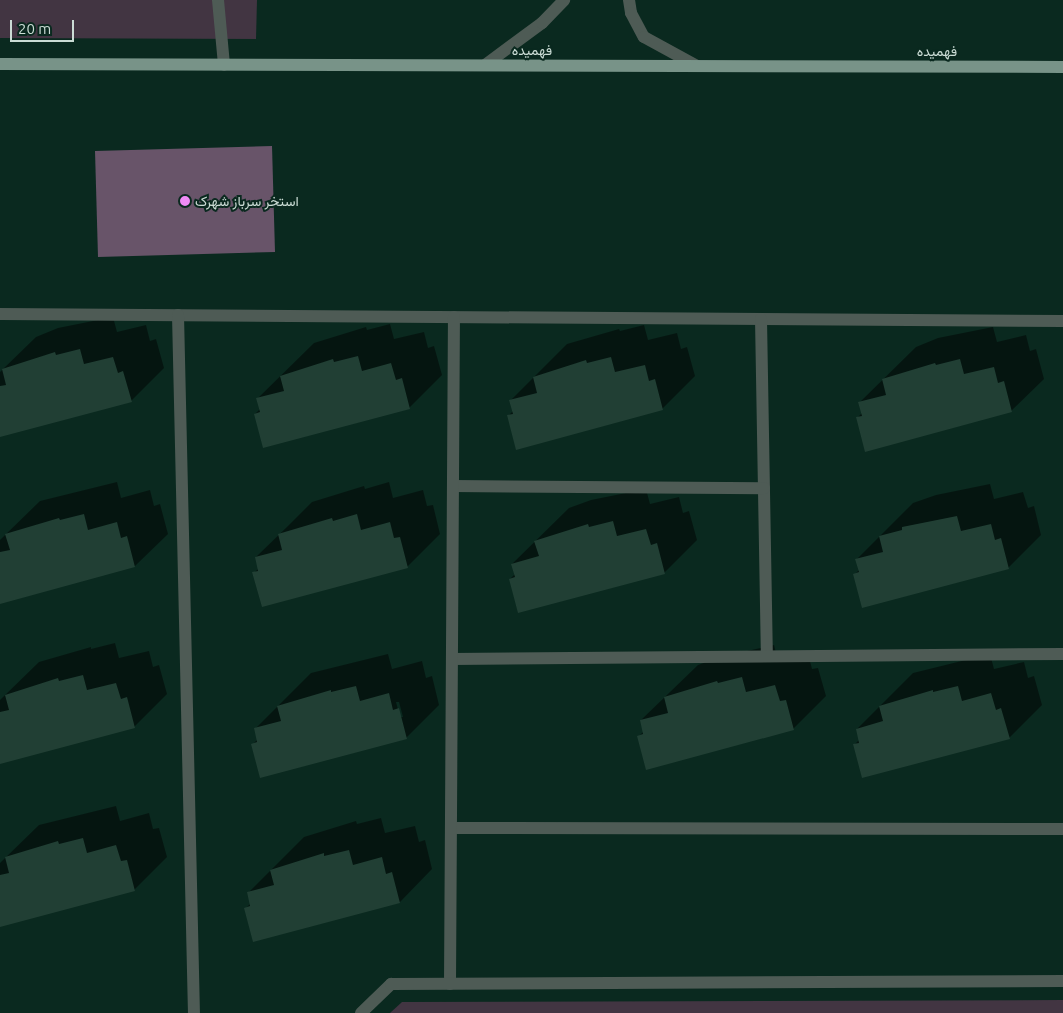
<!DOCTYPE html>
<html>
<head>
<meta charset="utf-8">
<style>
  body { margin:0 }
  #map { position:relative; width:1063px; height:1013px; overflow:hidden; background:#0a291f; font-family:Ubuntu,Vazirmatn,sans-serif }
  div>[style] { position:absolute }
  .green>* { inset:0; background:#423542 }
  .water>* { inset:0; background:#685469 }
  .shadow>* { inset:0; background:#0007 }
  .building>* { inset:0; background:#213f34 }
  .minor>* { height:12px; margin:-6px; padding:0 6px; transform-origin:6px; border-radius:6px; background:#4e5b55 }
  .major>* { height:12px; margin:-6px; padding:0 6px; transform-origin:6px; border-radius:6px; background:#789388 }
  .dots>* { width:14px; height:14px; translate:-50% -50%; box-sizing:border-box; border:2px solid #0a291f; border-radius:50% }
  span { translate:-50% -50%; white-space:nowrap; text-align:center; line-height:1.15; -webkit-text-stroke:4px #0a291f; paint-order:stroke }
  .street-label { font-size:14px; color:#cbdcd5 }
  .poi-label { font-size:14px; color:#cbdcd5 }
  .left { translate:0 -50%; text-align:left }
  .scale { position:absolute; left:10px; top:20px; width:64px; height:22px; box-sizing:border-box; border:2px solid #cbdcd5; border-top:0; padding-left:6px; font-size:15px; line-height:18px; white-space:nowrap; color:#cbdcd5; -webkit-text-stroke:4px #0a291f; paint-order:stroke }
</style>
</head>
<body>
<div id="map">
  <div class="green">
    <i style="clip-path:polygon(0 0,257px 0,256px 39px,0 38px)"></i>
    <i style="clip-path:polygon(1063px 1000px,1063px 1013px,390px 1013px,402px 1002px)"></i>
  </div>
  <div class="water">
    <i style="clip-path:polygon(272px 146px,275px 252px,98px 257px,95px 151px)"></i>
  </div>
  <div class="shadow">
    <i style="clip-path:polygon(113px 317px,117px 332px,146px 325px,150px 341px,156px 339px,164px 368px,131px 401px,0 436px,0 372px,36px 337px,58px 328px)"></i>
    <i style="clip-path:polygon(390px 324px,394px 339px,424px 332px,428px 348px,434px 346px,442px 375px,409px 408px,255px 414px,260px 409px,257px 399px,314px 343px,366px 327px,367px 330px)"></i>
    <i style="clip-path:polygon(644px 325px,648px 340px,677px 333px,681px 349px,687px 347px,695px 376px,662px 409px,508px 416px,513px 411px,511px 400px,567px 344px,619px 329px,620px 331px)"></i>
    <i style="clip-path:polygon(993px 327px,997px 342px,1026px 335px,1030px 351px,1036px 349px,1044px 379px,1011px 411px,857px 418px,862px 413px,860px 402px,916px 347px,938px 338px)"></i>
    <i style="clip-path:polygon(117px 482px,121px 498px,150px 490px,154px 506px,160px 504px,168px 534px,135px 566px,0 602px,0 540px,40px 501px)"></i>
    <i style="clip-path:polygon(389px 482px,393px 498px,423px 490px,427px 506px,433px 505px,440px 534px,408px 566px,262px 605px,254px 573px,259px 568px,256px 557px,289px 525px,312px 502px,364px 486px,365px 489px)"></i>
    <i style="clip-path:polygon(990px 484px,994px 499px,1023px 492px,1028px 508px,1034px 506px,1041px 535px,1008px 568px,854px 575px,860px 569px,857px 559px,913px 503px,936px 495px)"></i>
    <i style="clip-path:polygon(646px 489px,650px 504px,679px 497px,683px 513px,689px 511px,697px 540px,664px 573px,510px 579px,515px 574px,512px 564px,569px 508px,591px 500px)"></i>
    <i style="clip-path:polygon(115px 643px,119px 658px,149px 651px,153px 667px,159px 665px,167px 694px,134px 727px,0 763px,0 700px,39px 662px,91px 647px,91px 649px)"></i>
    <i style="clip-path:polygon(774px 645px,778px 661px,808px 653px,812px 669px,818px 668px,826px 696px,793px 729px,639px 736px,644px 731px,641px 720px,698px 665px,720px 657px)"></i>
    <i style="clip-path:polygon(evenodd,388px 654px,392px 669px,422px 661px,426px 678px,432px 676px,439px 705px,406px 738px,253px 744px,258px 739px,255px 729px,311px 673px,388px 654px,396px 702px,399px 702px,403px 717px,400px 717px,396px 702px)"></i>
    <i style="clip-path:polygon(990px 654px,994px 669px,1024px 662px,1028px 678px,1034px 676px,1042px 705px,1009px 738px,855px 744px,860px 739px,857px 729px,913px 673px)"></i>
    <i style="clip-path:polygon(116px 806px,120px 821px,149px 813px,153px 829px,159px 828px,167px 857px,134px 890px,0 926px,0 863px,39px 825px)"></i>
    <i style="clip-path:polygon(381px 818px,385px 833px,415px 826px,419px 842px,425px 840px,432px 869px,400px 902px,246px 908px,251px 903px,248px 893px,304px 837px,356px 821px,357px 824px)"></i>
  </div>
  <div class="building">
    <i style="clip-path:polygon(80px 349px,84px 364px,113px 357px,118px 373px,123px 371px,132px 402px,0 437px,0 386px,6px 385px,2px 369px,55px 352px,56px 355px)"></i>
    <i style="clip-path:polygon(358px 356px,362px 371px,391px 363px,396px 380px,402px 378px,410px 409px,263px 448px,254px 414px,260px 412px,256px 398px,284px 391px,280px 376px,333px 359px,334px 362px)"></i>
    <i style="clip-path:polygon(611px 357px,615px 372px,645px 365px,649px 381px,655px 379px,663px 410px,516px 450px,507px 415px,513px 414px,509px 400px,537px 393px,533px 377px,586px 360px,587px 363px)"></i>
    <i style="clip-path:polygon(960px 359px,964px 374px,994px 367px,998px 383px,1004px 381px,1012px 412px,865px 452px,856px 417px,862px 416px,858px 402px,886px 395px,882px 379px,935px 363px,936px 365px)"></i>
    <i style="clip-path:polygon(84px 514px,88px 530px,117px 522px,121px 538px,127px 536px,135px 567px,0 604px,0 552px,10px 550px,5px 534px,59px 518px,60px 520px)"></i>
    <i style="clip-path:polygon(357px 514px,361px 530px,390px 522px,394px 538px,400px 537px,408px 568px,262px 607px,252px 572px,258px 571px,255px 557px,282px 550px,278px 534px,332px 518px,333px 521px)"></i>
    <i style="clip-path:polygon(957px 516px,961px 531px,991px 524px,995px 540px,1001px 538px,1009px 569px,862px 608px,853px 574px,859px 572px,855px 559px,883px 552px,879px 536px,902px 530px,902px 527px)"></i>
    <i style="clip-path:polygon(613px 521px,617px 536px,646px 529px,651px 545px,657px 543px,665px 574px,518px 613px,509px 579px,515px 577px,511px 564px,539px 556px,534px 541px,588px 524px,589px 527px)"></i>
    <i style="clip-path:polygon(83px 675px,87px 690px,116px 683px,121px 699px,127px 697px,135px 728px,0 764px,0 712px,9px 710px,5px 695px,58px 678px,59px 681px)"></i>
    <i style="clip-path:polygon(742px 677px,746px 692px,775px 685px,780px 701px,786px 700px,794px 730px,646px 770px,637px 736px,643px 734px,640px 720px,668px 713px,664px 697px,717px 681px,718px 683px)"></i>
    <i style="clip-path:polygon(356px 686px,360px 701px,389px 693px,393px 710px,399px 708px,407px 739px,260px 778px,251px 744px,257px 742px,254px 728px,281px 721px,277px 706px,331px 690px,331px 692px)"></i>
    <i style="clip-path:polygon(958px 686px,962px 701px,991px 693px,996px 710px,1001px 708px,1010px 739px,862px 778px,853px 744px,859px 743px,856px 729px,883px 721px,879px 706px,933px 690px,933px 692px)"></i>
    <i style="clip-path:polygon(83px 838px,87px 853px,116px 845px,121px 861px,127px 860px,135px 891px,0 927px,0 875px,9px 873px,5px 857px,58px 841px,59px 844px)"></i>
    <i style="clip-path:polygon(349px 850px,353px 865px,382px 857px,386px 874px,392px 872px,400px 903px,253px 942px,244px 908px,250px 906px,247px 892px,274px 885px,270px 870px,324px 853px,324px 856px)"></i>
  </div>
  <div class="minor">
    <i style="left:218px;top:0;width:65px;rotate:84.7deg"></i>
    <i style="left:629px;top:0;width:13px;rotate:81deg"></i>
    <i style="left:631px;top:13px;width:27px;rotate:62deg"></i>
    <i style="left:644px;top:37px;width:60px;rotate:28.7deg"></i>
    <i style="left:485px;top:65px;width:71px;rotate:-36.4deg"></i>
    <i style="left:542px;top:23px;width:32px;rotate:-46deg"></i>
    <i style="left:0;top:314px;width:1063px;rotate:0.38deg"></i>
    <i style="left:178px;top:315px;width:698px;rotate:88.69deg"></i>
    <i style="left:761px;top:319px;width:337px;rotate:89deg"></i>
    <i style="left:453px;top:486px;width:311px;rotate:0.4deg"></i>
    <i style="left:452px;top:659px;width:611px;rotate:-0.47deg"></i>
    <i style="left:451px;top:828px;width:612px;rotate:0.09deg"></i>
    <i style="left:450px;top:984px;width:667px;rotate:-89.66deg"></i>
    <i style="left:361px;top:1013px;width:42px;rotate:-44deg"></i>
    <i style="left:391px;top:984px;width:672px;rotate:-0.26deg"></i>
  </div>
  <div class="major">
    <i style="left:0;top:64px;width:1063px;rotate:0.16deg"></i>
  </div>
  <div class="dots">
    <i style="left:185px;top:201px;background:#ef8bf6"></i>
  </div>
  <div class="street-label">
    <span style="left:532px;top:50px">فهمیده</span>
    <span style="left:937px;top:51px">فهمیده</span>
  </div>
  <div class="poi-label">
    <span class="left" style="left:195px;top:201px">استخر سرباز شهرک</span>
  </div>
  <div class="scale">20 m</div>
</div>
</body>
</html>
